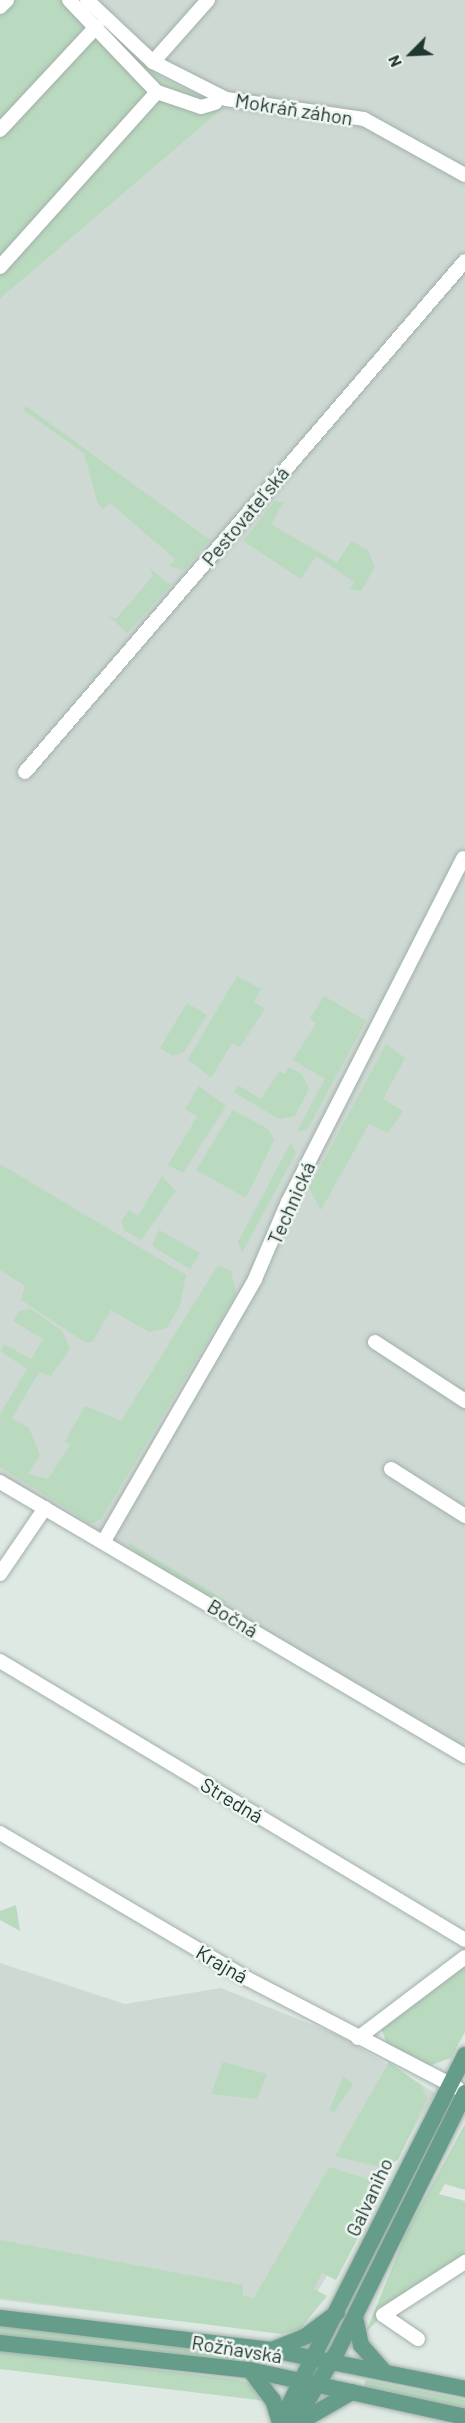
<!DOCTYPE html>
<html>
<head>
<meta charset="utf-8">
<style>
  body { margin:0 }
  #map { position:relative; width:465px; height:2423px; overflow:hidden; background:#dfe9e4; font-family:Barlow,sans-serif }
  div>[style] { position:absolute }
  .built>* { inset:0; background:#ced9d3 }
  .green>* { inset:0; background:#b9dabf }
  .roads { filter:drop-shadow(0 0 2px #a2b0aa) drop-shadow(0 0 2px #a2b0aa) }
  .minor>* { height:14px; margin:-7px; padding:0 7px; transform-origin:7px; border-radius:7px; background:#fff }
  .major>* { height:16px; margin:-8px; padding:0 8px; transform-origin:8px; border-radius:8px; background:#669d8a }
  span { translate:-50% -50%; white-space:nowrap; text-align:center; line-height:1.15; -webkit-text-stroke:5px #eff6f2; paint-order:stroke }
  .street-label { font-size:20px; color:#213830 }
  .north { position:absolute; left:381px; top:24px; width:60px; height:60px; -webkit-text-stroke:4px #eff6f2; paint-order:stroke; rotate:246deg; font-size:16px; font-weight:700; line-height:24px; text-align:center; color:#213830 }
  .north::after { content:''; display:block; margin:auto; width:21px; height:27px; background:#213830; clip-path:polygon(50% 0,100% 100%,50% 72%,0 100%) }
</style>
</head>
<body>
<div id="map">
  <div class="built">
    <i style="clip-path:polygon(81px 0,465px 0,465px 1764px,0 1482px,0 299px,223px 107px,161px 77px)"></i>
    <i style="clip-path:polygon(0 1963px,125px 2004px,221px 1988px,340px 2036px,435px 2093px,306px 2311px,255px 2330px,0 2300px)"></i>
  </div>
  <div class="green">
    <i style="clip-path:polygon(0 0,81px 0,161px 77px,224px 107px,0 299px)"></i>
    <i style="clip-path:polygon(26px 406px,210px 540px,184px 570px,169px 566px,175px 559px,110px 503px,103px 509px,98px 504px,84px 453px,23px 410px)"></i>
    <i style="clip-path:polygon(275px 501px,284px 502px,271px 524px,337px 563px,351px 541px,367px 549px,375px 567px,361px 591px,350px 589px,354px 582px,316px 556px,301px 579px,243px 541px)"></i>
    <i style="clip-path:polygon(149px 568px,171px 585px,127px 633px,108px 615px,116px 619px,153px 576px)"></i>
    <i style="clip-path:polygon(237px 976px,261px 989px,254px 1002px,265px 1009px,240px 1047px,232px 1043px,211px 1078px,188px 1059px)"></i>
    <i style="clip-path:polygon(324px 996px,366px 1021px,307px 1130px,297px 1131px,325px 1079px,293px 1060px,316px 1023px,310px 1019px)"></i>
    <i style="clip-path:polygon(187px 1003px,207px 1015px,184px 1052px,173px 1056px,160px 1048px)"></i>
    <i style="clip-path:polygon(386px 1044px,405px 1058px,383px 1099px,403px 1111px,388px 1133px,369px 1124px,321px 1210px,309px 1188px)"></i>
    <i style="clip-path:polygon(289px 1067px,302px 1074px,309px 1089px,295px 1116px,279px 1119px,234px 1092px,238px 1085px,261px 1099px,279px 1071px,285px 1074px)"></i>
    <i style="clip-path:polygon(199px 1086px,226px 1106px,183px 1173px,168px 1165px,197px 1117px,185px 1109px)"></i>
    <i style="clip-path:polygon(233px 1110px,268px 1129px,274px 1140px,246px 1198px,196px 1170px)"></i>
    <i style="clip-path:polygon(291px 1142px,296px 1153px,242px 1253px,238px 1242px)"></i>
    <i style="clip-path:polygon(0 1164px,186px 1275px,180px 1305px,167px 1328px,149px 1332px,111px 1310px,92px 1342px,86px 1343px,21px 1300px,25px 1286px,0 1270px)"></i>
    <i style="clip-path:polygon(162px 1176px,176px 1191px,141px 1240px,124px 1230px,121px 1221px,129px 1210px,138px 1216px)"></i>
    <i style="clip-path:polygon(159px 1230px,200px 1253px,190px 1269px,152px 1246px)"></i>
    <i style="clip-path:polygon(218px 1265px,231px 1271px,236px 1293px,101px 1519px,91px 1524px,0 1467px,0 1414px,27px 1369px,0 1351px,4px 1344px,31px 1359px,43px 1339px,13px 1321px,19px 1311px,31px 1309px,62px 1331px,70px 1349px,51px 1376px,39px 1372px,12px 1418px,29px 1428px,40px 1455px,28px 1474px,48px 1479px,70px 1445px,65px 1441px,85px 1406px,121px 1421px)"></i>
    <i style="clip-path:polygon(127px 1542px,228px 1602px,219px 1605px,142px 1559px)"></i>
    <i style="clip-path:polygon(16px 1905px,20px 1931px,0 1920px,0 1911px)"></i>
    <i style="clip-path:polygon(465px 1966px,465px 2032px,451px 2058px,429px 2066px,387px 2045px,380px 2024px)"></i>
    <i style="clip-path:polygon(223px 2062px,267px 2074px,257px 2099px,211px 2094px)"></i>
    <i style="clip-path:polygon(389px 2062px,421px 2085px,427px 2098px,398px 2160px,381px 2167px,335px 2156px)"></i>
    <i style="clip-path:polygon(343px 2076px,353px 2084px,334px 2112px,329px 2111px)"></i>
    <i style="clip-path:polygon(465px 2124px,465px 2190px,445px 2184px,439px 2194px,465px 2201px,465px 2254px,408px 2290px,366px 2332px,406px 2233px)"></i>
    <i style="clip-path:polygon(329px 2167px,374px 2181px,380px 2195px,336px 2280px,322px 2273px,314px 2289px,327px 2296px,300px 2329px,281px 2334px,0 2298px,0 2240px,243px 2285px,243px 2296px,254px 2298px)"></i>
    <i style="clip-path:polygon(0 2325px,266px 2357px,265px 2363px,0 2336px)"></i>
    <i style="clip-path:polygon(0 2351px,239px 2380px,254px 2385px,267px 2401px,0 2369px)"></i>
    <i style="clip-path:polygon(366px 2380px,465px 2400px,465px 2408px,364px 2386px)"></i>
  </div>
  <div class="roads">
    <div class="minor">
      <i style="left:69px;top:0;width:127px;rotate:46.3deg"></i>
      <i style="left:157px;top:92px;width:46px;rotate:18.8deg"></i>
      <i style="left:201px;top:107px;width:15px;rotate:-16deg"></i>
      <i style="left:87px;top:0;width:91px;rotate:43.2deg"></i>
      <i style="left:153px;top:62px;width:82px;rotate:26.9deg"></i>
      <i style="left:226px;top:99px;width:139px;rotate:8.2deg"></i>
      <i style="left:364px;top:119px;width:115px;rotate:29deg"></i>
      <i style="left:0;top:7px;width:10px;rotate:-45deg"></i>
      <i style="left:153px;top:62px;width:83px;rotate:-48.4deg"></i>
      <i style="left:0;top:130px;width:142px;rotate:-47deg"></i>
      <i style="left:0;top:267px;width:235px;rotate:-48.1deg"></i>
      <i style="left:25px;top:772px;width:674px;rotate:-49.27deg"></i>
      <i style="left:375px;top:1342px;width:108px;rotate:33.2deg"></i>
      <i style="left:391px;top:1469px;width:88px;rotate:32.4deg"></i>
      <i style="left:0;top:1482px;width:540px;rotate:30.51deg"></i>
      <i style="left:104px;top:1541px;width:302px;rotate:-60deg"></i>
      <i style="left:255px;top:1279px;width:84px;rotate:-66.8deg"></i>
      <i style="left:288px;top:1202px;width:386px;rotate:-63deg"></i>
      <i style="left:0;top:1574px;width:80px;rotate:-55.7deg"></i>
      <i style="left:0;top:1661px;width:542px;rotate:30.96deg"></i>
      <i style="left:0;top:1833px;width:288px;rotate:30.5deg"></i>
      <i style="left:248px;top:1979px;width:236px;rotate:27.5deg"></i>
      <i style="left:358px;top:2038px;width:134px;rotate:-37.1deg"></i>
      <i style="left:418px;top:2339px;width:42px;rotate:-145.6deg"></i>
      <i style="left:383px;top:2315px;width:98px;rotate:-32.9deg"></i>
    </div>
    <div class="major">
      <i style="left:355px;top:2317px;width:29px;rotate:78deg"></i>
      <i style="left:361px;top:2345px;width:35px;rotate:49deg"></i>
      <i style="left:0;top:2318px;width:274px;rotate:6.7deg"></i>
      <i style="left:272px;top:2350px;width:197px;rotate:11.4deg"></i>
      <i style="left:0;top:2343px;width:251px;rotate:6.2deg"></i>
      <i style="left:250px;top:2370px;width:220px;rotate:12.3deg"></i>
      <i style="left:272px;top:2350px;width:37px;rotate:-22deg"></i>
      <i style="left:306px;top:2336px;width:39px;rotate:-37deg"></i>
      <i style="left:250px;top:2370px;width:38px;rotate:53deg"></i>
      <i style="left:273px;top:2400px;width:24px;rotate:73deg"></i>
      <i style="left:280px;top:2423px;width:412px;rotate:-63.3deg"></i>
      <i style="left:294px;top:2423px;width:85px;rotate:-58.9deg"></i>
      <i style="left:338px;top:2350px;width:287px;rotate:-63.7deg"></i>
      <i style="left:298px;top:2423px;width:62px;rotate:-29.9deg"></i>
    </div>
  </div>
  <div class="street-label">
    <span style="left:294px;top:109px;rotate:9deg">Mokráň záhon</span>
    <span style="left:245px;top:516px;rotate:-50deg">Pestovateľská</span>
    <span style="left:291px;top:1203px;rotate:-66deg">Technická</span>
    <span style="left:233px;top:1618px;rotate:31deg">Bočná</span>
    <span style="left:232px;top:1800px;rotate:31deg">Stredná</span>
    <span style="left:222px;top:1964px;rotate:30deg">Krajná</span>
    <span style="left:369px;top:2197px;rotate:-65deg">Galvaniho</span>
    <span style="left:237px;top:2349px;rotate:9deg">Rožňavská</span>
  </div>
  <div class="north">N</div>
</div>
</body>
</html>
